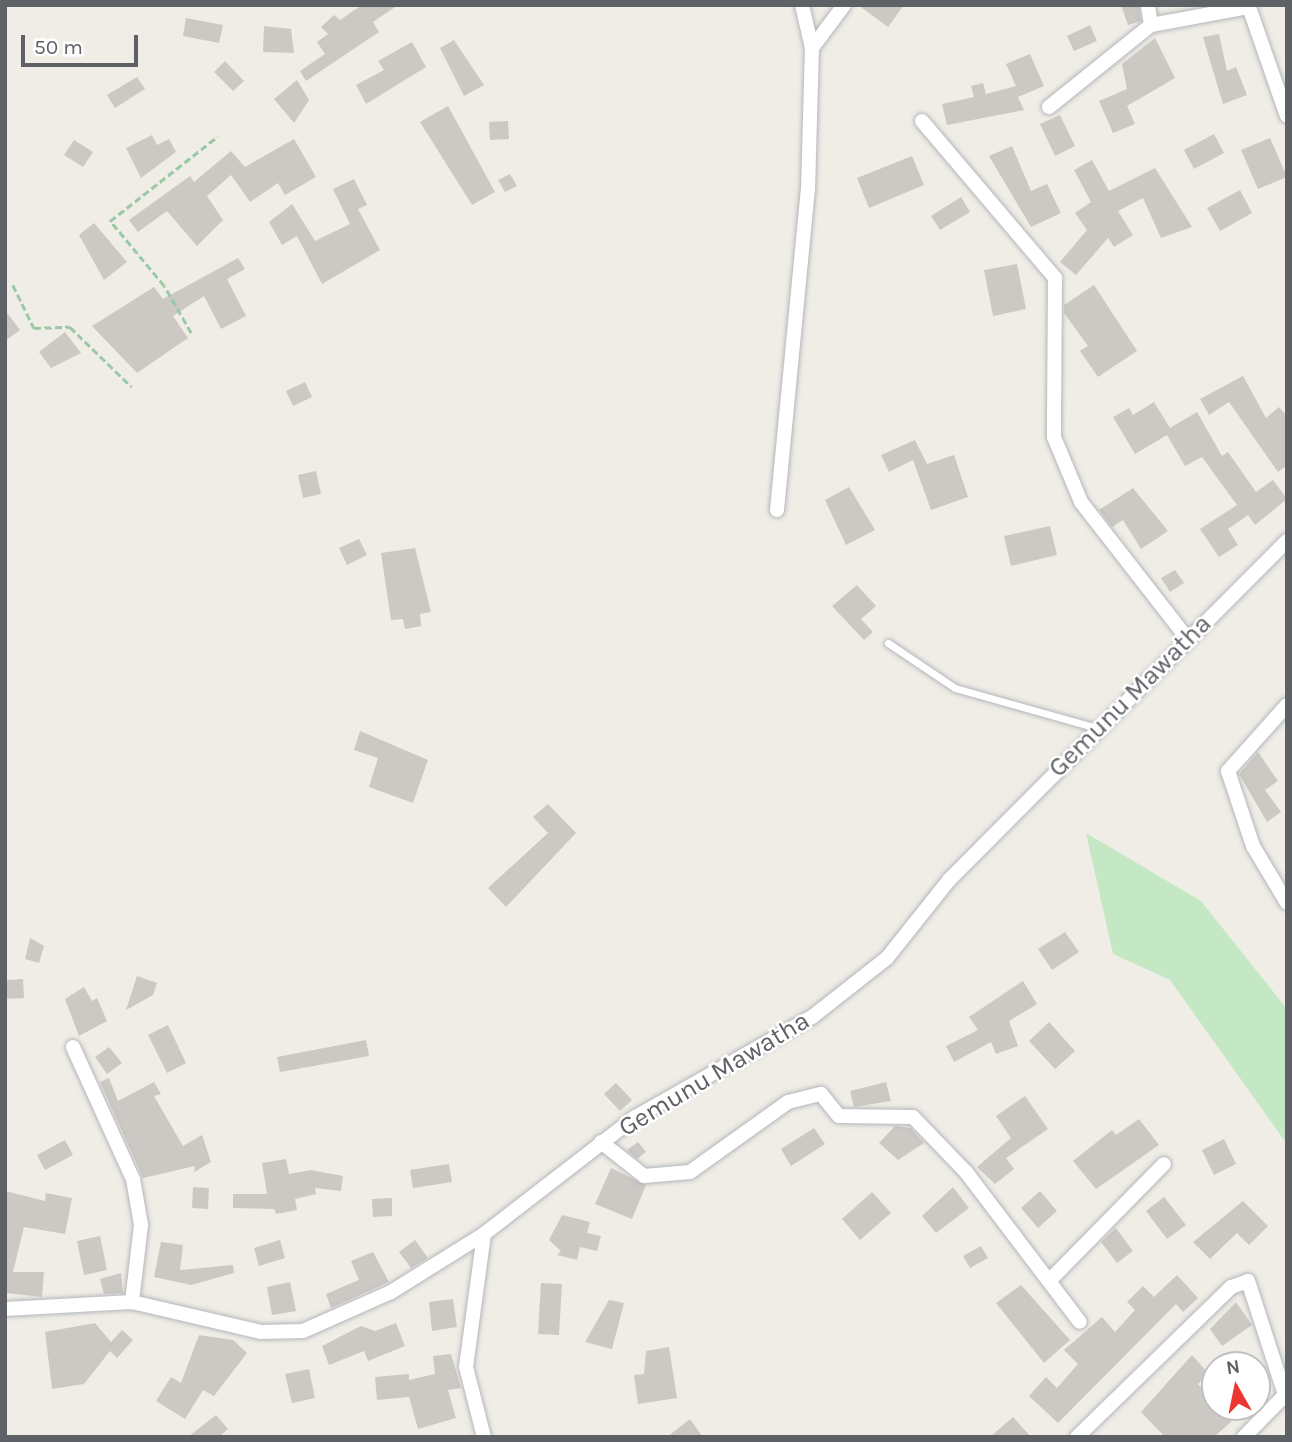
<!DOCTYPE html>
<html>
<head>
<meta charset="utf-8">
<style>
  body { margin:0 }
  #map { position:relative; width:1292px; height:1442px; overflow:hidden; background:#f0ede6; font-family:Karla,sans-serif }
  div>[style] { position:absolute }
  .green>* { inset:0; background:#c4e8c3 }
  .building>* { inset:0; background:#ccc8c3 }
  .path>* { height:2.5px; margin-top:-1.25px; transform-origin:0; background:repeating-linear-gradient(90deg,#9bc9a6 0 7px,transparent 0 10.5px) }
  .roads { filter:drop-shadow(0 0 2px #b3b7bb) drop-shadow(0 0 2px #b3b7bb) }
  .service>* { height:7px; margin:-3.5px; padding:0 3.5px; transform-origin:3.5px; border-radius:3.5px; background:#fff }
  .minor>* { height:14px; margin:-7px; padding:0 7px; transform-origin:7px; border-radius:7px; background:#fff }
  span { translate:-50% -50%; white-space:nowrap; text-align:center; line-height:1.15; -webkit-text-stroke:5px #fff; paint-order:stroke }
  .street-label { font-size:26px; color:#5e6267 }
  .frame { position:absolute; inset:0; border:7px solid #5e6267; pointer-events:none }
  .north { position:absolute; left:1201px; top:1351px; width:70px; height:70px; box-sizing:border-box; background:#fff; border:2px solid #bfc0c2; border-radius:50%; rotate:351deg; font-size:19px; font-weight:700; line-height:28px; text-align:center; color:#5e6267 }
  .north::after { content:''; display:block; margin:auto; width:24px; height:32px; background:#ec3631; clip-path:polygon(50% 0,100% 100%,50% 72%,0 100%) }
  .scale { position:absolute; left:21px; top:35px; width:117px; height:32px; box-sizing:border-box; border:4px solid #5e6267; border-top:0; padding-left:9px; font-size:21px; line-height:24px; white-space:nowrap; color:#5e6267; -webkit-text-stroke:5px #fff; paint-order:stroke }
</style>
</head>
<body>
<div id="map">
  <div class="green">
    <i style="clip-path:polygon(1086px 833px,1201px 901px,1287px 1009px,1287px 1144px,1170px 980px,1113px 954px)"></i>
  </div>
  <div class="building">
    <i style="clip-path:polygon(362px 5px,398px 5px,373px 22px,379px 32px,306px 81px,300px 71px,325px 54px,317px 42px,328px 34px,321px 27px,334px 15px,340px 20px)"></i>
    <i style="clip-path:polygon(858px 5px,904px 5px,888px 27px)"></i>
    <i style="clip-path:polygon(1121px 5px,1139px 5px,1141px 21px,1128px 25px)"></i>
    <i style="clip-path:polygon(186px 18px,223px 25px,219px 43px,183px 36px)"></i>
    <i style="clip-path:polygon(1090px 25px,1097px 41px,1074px 51px,1067px 36px)"></i>
    <i style="clip-path:polygon(264px 26px,291px 29px,294px 53px,263px 52px)"></i>
    <i style="clip-path:polygon(1219px 34px,1227px 71px,1236px 67px,1247px 95px,1223px 104px,1203px 37px)"></i>
    <i style="clip-path:polygon(1155px 38px,1175px 78px,1127px 106px,1135px 124px,1113px 133px,1099px 101px,1127px 89px,1122px 64px)"></i>
    <i style="clip-path:polygon(454px 40px,484px 85px,464px 96px,440px 48px)"></i>
    <i style="clip-path:polygon(412px 42px,426px 67px,366px 104px,356px 85px,384px 70px,378px 61px)"></i>
    <i style="clip-path:polygon(1030px 54px,1044px 86px,1018px 97px,1024px 110px,947px 125px,942px 104px,974px 97px,971px 86px,983px 83px,986px 94px,1016px 86px,1006px 64px)"></i>
    <i style="clip-path:polygon(225px 61px,244px 81px,233px 91px,214px 72px)"></i>
    <i style="clip-path:polygon(137px 77px,145px 89px,115px 108px,107px 95px)"></i>
    <i style="clip-path:polygon(297px 80px,309px 100px,294px 123px,274px 99px)"></i>
    <i style="clip-path:polygon(448px 106px,495px 192px,472px 205px,420px 122px)"></i>
    <i style="clip-path:polygon(1060px 115px,1075px 146px,1055px 156px,1040px 124px)"></i>
    <i style="clip-path:polygon(508px 121px,509px 139px,490px 140px,489px 122px)"></i>
    <i style="clip-path:polygon(1214px 134px,1224px 153px,1194px 169px,1184px 150px)"></i>
    <i style="clip-path:polygon(152px 135px,157px 145px,169px 139px,176px 152px,141px 178px,126px 148px)"></i>
    <i style="clip-path:polygon(1270px 138px,1287px 177px,1258px 189px,1241px 150px)"></i>
    <i style="clip-path:polygon(294px 139px,316px 177px,285px 195px,278px 183px,250px 202px,231px 175px,207px 196px,223px 220px,197px 246px,167px 211px,138px 232px,129px 220px,190px 176px,194px 182px,231px 151px,245px 167px)"></i>
    <i style="clip-path:polygon(74px 140px,93px 152px,83px 167px,64px 155px)"></i>
    <i style="clip-path:polygon(1012px 146px,1031px 191px,1047px 184px,1061px 213px,1031px 227px,989px 156px)"></i>
    <i style="clip-path:polygon(912px 156px,924px 185px,869px 208px,857px 178px)"></i>
    <i style="clip-path:polygon(1092px 160px,1109px 191px,1155px 168px,1192px 227px,1161px 238px,1143px 198px,1118px 211px,1133px 235px,1114px 247px,1108px 238px,1076px 275px,1060px 262px,1087px 230px,1075px 213px,1091px 202px,1074px 170px)"></i>
    <i style="clip-path:polygon(510px 174px,517px 186px,505px 192px,498px 180px)"></i>
    <i style="clip-path:polygon(354px 179px,367px 205px,358px 209px,380px 250px,322px 284px,297px 236px,282px 245px,269px 222px,292px 204px,315px 241px,350px 224px,333px 189px)"></i>
    <i style="clip-path:polygon(1240px 190px,1252px 213px,1220px 231px,1207px 208px)"></i>
    <i style="clip-path:polygon(961px 197px,970px 212px,940px 230px,931px 216px)"></i>
    <i style="clip-path:polygon(94px 223px,127px 262px,104px 280px,79px 235px)"></i>
    <i style="clip-path:polygon(238px 258px,245px 269px,227px 279px,246px 316px,221px 329px,204px 296px,173px 316px,188px 338px,137px 373px,92px 326px,154px 287px,163px 299px)"></i>
    <i style="clip-path:polygon(1017px 264px,1026px 309px,993px 316px,984px 270px)"></i>
    <i style="clip-path:polygon(1094px 285px,1137px 351px,1098px 377px,1080px 351px,1088px 346px,1064px 313px,1064px 305px)"></i>
    <i style="clip-path:polygon(5px 310px,20px 330px,5px 341px)"></i>
    <i style="clip-path:polygon(65px 332px,81px 353px,51px 368px,39px 352px)"></i>
    <i style="clip-path:polygon(1243px 376px,1266px 418px,1279px 407px,1287px 416px,1287px 465px,1278px 472px,1229px 402px,1209px 415px,1200px 399px)"></i>
    <i style="clip-path:polygon(305px 382px,312px 397px,293px 406px,286px 391px)"></i>
    <i style="clip-path:polygon(1154px 402px,1170px 428px,1197px 412px,1222px 456px,1228px 452px,1256px 492px,1273px 480px,1287px 499px,1255px 525px,1248px 515px,1228px 529px,1238px 545px,1219px 557px,1200px 529px,1237px 505px,1202px 457px,1185px 466px,1167px 435px,1135px 454px,1113px 417px,1129px 408px,1133px 415px)"></i>
    <i style="clip-path:polygon(915px 440px,927px 464px,954px 455px,968px 497px,931px 510px,913px 460px,889px 472px,881px 455px)"></i>
    <i style="clip-path:polygon(316px 471px,321px 494px,303px 498px,298px 475px)"></i>
    <i style="clip-path:polygon(849px 487px,875px 530px,846px 545px,825px 500px)"></i>
    <i style="clip-path:polygon(1133px 488px,1168px 531px,1141px 549px,1123px 520px,1112px 527px,1099px 510px)"></i>
    <i style="clip-path:polygon(1050px 526px,1057px 555px,1011px 566px,1004px 536px)"></i>
    <i style="clip-path:polygon(359px 539px,367px 555px,347px 565px,339px 548px)"></i>
    <i style="clip-path:polygon(415px 548px,431px 612px,420px 614px,421px 626px,405px 629px,403px 619px,391px 620px,381px 553px)"></i>
    <i style="clip-path:polygon(1175px 570px,1184px 583px,1170px 592px,1161px 578px)"></i>
    <i style="clip-path:polygon(857px 585px,876px 606px,861px 619px,873px 632px,864px 640px,832px 606px)"></i>
    <i style="clip-path:polygon(360px 731px,428px 760px,413px 803px,369px 787px,378px 758px,354px 750px)"></i>
    <i style="clip-path:polygon(1258px 752px,1278px 781px,1265px 790px,1281px 812px,1267px 822px,1239px 774px)"></i>
    <i style="clip-path:polygon(548px 804px,576px 833px,506px 907px,488px 888px,548px 833px,533px 817px)"></i>
    <i style="clip-path:polygon(1065px 932px,1079px 952px,1052px 970px,1038px 949px)"></i>
    <i style="clip-path:polygon(30px 938px,44px 946px,39px 963px,25px 959px)"></i>
    <i style="clip-path:polygon(137px 976px,157px 983px,153px 995px,126px 1010px)"></i>
    <i style="clip-path:polygon(23px 979px,24px 998px,5px 999px,5px 980px)"></i>
    <i style="clip-path:polygon(1023px 981px,1037px 1004px,1009px 1021px,1018px 1046px,996px 1054px,991px 1042px,954px 1062px,946px 1046px,978px 1030px,969px 1017px)"></i>
    <i style="clip-path:polygon(84px 987px,92px 1001px,97px 998px,107px 1021px,79px 1036px,65px 999px)"></i>
    <i style="clip-path:polygon(1049px 1022px,1075px 1051px,1055px 1069px,1029px 1041px)"></i>
    <i style="clip-path:polygon(168px 1025px,186px 1063px,167px 1073px,148px 1035px)"></i>
    <i style="clip-path:polygon(366px 1040px,369px 1056px,280px 1072px,277px 1057px)"></i>
    <i style="clip-path:polygon(109px 1047px,122px 1063px,107px 1074px,95px 1057px)"></i>
    <i style="clip-path:polygon(109px 1078px,118px 1101px,154px 1082px,161px 1094px,154px 1096px,183px 1146px,202px 1135px,211px 1162px,194px 1172px,195px 1166px,143px 1178px,100px 1082px)"></i>
    <i style="clip-path:polygon(886px 1082px,891px 1101px,854px 1107px,850px 1091px)"></i>
    <i style="clip-path:polygon(616px 1083px,632px 1100px,620px 1111px,604px 1094px)"></i>
    <i style="clip-path:polygon(1025px 1096px,1048px 1129px,1006px 1158px,1014px 1169px,995px 1184px,977px 1167px,1011px 1138px,996px 1116px)"></i>
    <i style="clip-path:polygon(1139px 1119px,1159px 1145px,1096px 1189px,1073px 1161px,1112px 1130px,1116px 1135px)"></i>
    <i style="clip-path:polygon(895px 1126px,911px 1128px,924px 1143px,898px 1160px,879px 1143px)"></i>
    <i style="clip-path:polygon(814px 1128px,825px 1144px,791px 1166px,781px 1149px)"></i>
    <i style="clip-path:polygon(1224px 1139px,1236px 1164px,1214px 1175px,1202px 1150px)"></i>
    <i style="clip-path:polygon(65px 1140px,73px 1155px,45px 1170px,37px 1155px)"></i>
    <i style="clip-path:polygon(638px 1142px,646px 1152px,637px 1159px,627px 1150px)"></i>
    <i style="clip-path:polygon(286px 1159px,289px 1174px,311px 1170px,343px 1176px,341px 1191px,315px 1188px,316px 1194px,295px 1199px,297px 1210px,276px 1214px,274px 1209px,233px 1208px,233px 1194px,267px 1194px,262px 1163px)"></i>
    <i style="clip-path:polygon(449px 1164px,452px 1182px,413px 1188px,410px 1170px)"></i>
    <i style="clip-path:polygon(611px 1168px,646px 1185px,632px 1219px,595px 1204px)"></i>
    <i style="clip-path:polygon(193px 1187px,209px 1188px,208px 1209px,192px 1208px)"></i>
    <i style="clip-path:polygon(953px 1187px,969px 1208px,936px 1233px,922px 1216px)"></i>
    <i style="clip-path:polygon(5px 1191px,45px 1201px,46px 1193px,72px 1198px,65px 1234px,24px 1227px,13px 1272px,44px 1272px,42px 1297px,5px 1293px)"></i>
    <i style="clip-path:polygon(1040px 1191px,1057px 1211px,1038px 1228px,1021px 1208px)"></i>
    <i style="clip-path:polygon(872px 1192px,891px 1213px,860px 1240px,842px 1219px)"></i>
    <i style="clip-path:polygon(1164px 1197px,1186px 1225px,1167px 1239px,1146px 1211px)"></i>
    <i style="clip-path:polygon(392px 1198px,392px 1216px,373px 1217px,372px 1199px)"></i>
    <i style="clip-path:polygon(1243px 1201px,1268px 1226px,1249px 1245px,1237px 1233px,1210px 1259px,1193px 1242px)"></i>
    <i style="clip-path:polygon(562px 1215px,590px 1222px,587px 1233px,601px 1236px,597px 1251px,580px 1247px,577px 1260px,557px 1255px,561px 1251px,549px 1240px)"></i>
    <i style="clip-path:polygon(1116px 1228px,1133px 1251px,1117px 1263px,1101px 1242px)"></i>
    <i style="clip-path:polygon(100px 1236px,107px 1270px,84px 1275px,77px 1241px)"></i>
    <i style="clip-path:polygon(280px 1240px,285px 1258px,259px 1266px,254px 1248px)"></i>
    <i style="clip-path:polygon(415px 1240px,428px 1258px,411px 1268px,399px 1252px)"></i>
    <i style="clip-path:polygon(161px 1242px,183px 1245px,180px 1270px,233px 1265px,234px 1273px,191px 1285px,154px 1277px)"></i>
    <i style="clip-path:polygon(981px 1246px,988px 1258px,970px 1268px,963px 1256px)"></i>
    <i style="clip-path:polygon(373px 1252px,389px 1282px,331px 1308px,326px 1294px,359px 1280px,351px 1261px)"></i>
    <i style="clip-path:polygon(121px 1273px,123px 1293px,104px 1294px,100px 1279px)"></i>
    <i style="clip-path:polygon(1177px 1275px,1198px 1298px,1183px 1312px,1176px 1304px,1058px 1423px,1029px 1396px,1046px 1377px,1057px 1388px,1078px 1364px,1064px 1350px,1102px 1317px,1115px 1332px,1135px 1310px,1127px 1302px,1143px 1286px,1154px 1297px)"></i>
    <i style="clip-path:polygon(290px 1282px,296px 1311px,272px 1315px,267px 1287px)"></i>
    <i style="clip-path:polygon(541px 1283px,562px 1284px,559px 1335px,538px 1334px)"></i>
    <i style="clip-path:polygon(1021px 1285px,1070px 1340px,1044px 1363px,996px 1303px)"></i>
    <i style="clip-path:polygon(453px 1299px,457px 1327px,432px 1331px,429px 1302px)"></i>
    <i style="clip-path:polygon(609px 1300px,624px 1303px,612px 1349px,585px 1342px)"></i>
    <i style="clip-path:polygon(1236px 1302px,1252px 1325px,1222px 1346px,1210px 1329px)"></i>
    <i style="clip-path:polygon(95px 1323px,111px 1342px,122px 1330px,133px 1340px,117px 1358px,110px 1351px,84px 1384px,52px 1389px,45px 1332px)"></i>
    <i style="clip-path:polygon(396px 1323px,405px 1346px,368px 1361px,364px 1351px,329px 1365px,322px 1346px,361px 1326px,375px 1331px)"></i>
    <i style="clip-path:polygon(199px 1335px,233px 1340px,247px 1353px,214px 1396px,203px 1390px,185px 1419px,156px 1401px,171px 1377px,181px 1383px)"></i>
    <i style="clip-path:polygon(669px 1347px,677px 1398px,638px 1404px,634px 1375px,644px 1374px,646px 1351px)"></i>
    <i style="clip-path:polygon(451px 1354px,461px 1388px,448px 1390px,456px 1418px,418px 1429px,409px 1397px,377px 1400px,375px 1377px,409px 1374px,409px 1380px,435px 1374px,433px 1356px)"></i>
    <i style="clip-path:polygon(1192px 1355px,1209px 1374px,1198px 1384px,1232px 1421px,1214px 1437px,1165px 1437px,1141px 1412px)"></i>
    <i style="clip-path:polygon(309px 1369px,315px 1398px,292px 1403px,285px 1374px)"></i>
    <i style="clip-path:polygon(216px 1415px,228px 1429px,219px 1437px,188px 1437px)"></i>
    <i style="clip-path:polygon(1013px 1417px,1031px 1437px,990px 1437px)"></i>
    <i style="clip-path:polygon(690px 1419px,703px 1437px,667px 1437px)"></i>
  </div>
  <div class="path">
    <i style="left:13px;top:285px;width:48px;rotate:64deg"></i>
    <i style="left:34px;top:328px;width:36px;rotate:-2deg"></i>
    <i style="left:70px;top:327px;width:86px;rotate:44.1deg"></i>
    <i style="left:191px;top:333px;width:54px;rotate:-119.9deg"></i>
    <i style="left:164px;top:286px;width:85px;rotate:-129.7deg"></i>
    <i style="left:110px;top:221px;width:137px;rotate:-38.2deg"></i>
  </div>
  <div class="roads">
    <div class="service">
      <i style="left:888px;top:643px;width:81px;rotate:33.9deg"></i>
      <i style="left:955px;top:688px;width:148px;rotate:15.7deg"></i>
    </div>
    <div class="minor">
      <i style="left:802px;top:5px;width:44px;rotate:76.9deg"></i>
      <i style="left:1151px;top:25px;width:100px;rotate:-10.4deg"></i>
      <i style="left:1249px;top:7px;width:115px;rotate:70.8deg"></i>
      <i style="left:1049px;top:107px;width:131px;rotate:-38.8deg"></i>
      <i style="left:1151px;top:25px;width:20px;rotate:-99deg"></i>
      <i style="left:922px;top:121px;width:206px;rotate:49.7deg"></i>
      <i style="left:1055px;top:278px;width:159px;rotate:90.4deg"></i>
      <i style="left:1054px;top:437px;width:70px;rotate:67.4deg"></i>
      <i style="left:1081px;top:502px;width:171px;rotate:52.1deg"></i>
      <i style="left:777px;top:510px;width:321px;rotate:-84.5deg"></i>
      <i style="left:808px;top:190px;width:142px;rotate:-88.4deg"></i>
      <i style="left:812px;top:48px;width:54px;rotate:-53.3deg"></i>
      <i style="left:1287px;top:705px;width:89px;rotate:131.8deg"></i>
      <i style="left:1228px;top:771px;width:79px;rotate:71.6deg"></i>
      <i style="left:1253px;top:846px;width:66px;rotate:59.2deg"></i>
      <i style="left:73px;top:1047px;width:145px;rotate:65.6deg"></i>
      <i style="left:133px;top:1179px;width:47px;rotate:80.1deg"></i>
      <i style="left:141px;top:1225px;width:78px;rotate:96.7deg"></i>
      <i style="left:601px;top:1142px;width:55px;rotate:38.3deg"></i>
      <i style="left:644px;top:1176px;width:46px;rotate:-5deg"></i>
      <i style="left:690px;top:1172px;width:120px;rotate:-35.5deg"></i>
      <i style="left:788px;top:1102px;width:34px;rotate:-14deg"></i>
      <i style="left:821px;top:1094px;width:28px;rotate:51deg"></i>
      <i style="left:839px;top:1116px;width:74px;rotate:0.8deg"></i>
      <i style="left:913px;top:1117px;width:76px;rotate:46.1deg"></i>
      <i style="left:966px;top:1172px;width:188px;rotate:52.8deg"></i>
      <i style="left:484px;top:1234px;width:134px;rotate:97.7deg"></i>
      <i style="left:466px;top:1367px;width:72px;rotate:75.6deg"></i>
      <i style="left:1051px;top:1279px;width:161px;rotate:-45.5deg"></i>
      <i style="left:5px;top:1309px;width:127px;rotate:-3.2deg"></i>
      <i style="left:132px;top:1302px;width:132px;rotate:13.1deg"></i>
      <i style="left:261px;top:1332px;width:42px;rotate:-1.4deg"></i>
      <i style="left:303px;top:1331px;width:96px;rotate:-23.9deg"></i>
      <i style="left:391px;top:1292px;width:110px;rotate:-31.9deg"></i>
      <i style="left:484px;top:1234px;width:190px;rotate:-37.7deg"></i>
      <i style="left:634px;top:1118px;width:205px;rotate:-29.6deg"></i>
      <i style="left:812px;top:1017px;width:95px;rotate:-38.2deg"></i>
      <i style="left:887px;top:958px;width:100px;rotate:-51.5deg"></i>
      <i style="left:949px;top:880px;width:479px;rotate:-45.1deg"></i>
      <i style="left:1077px;top:1437px;width:215px;rotate:-44.2deg"></i>
      <i style="left:1231px;top:1287px;width:18px;rotate:-19deg"></i>
      <i style="left:1248px;top:1281px;width:120px;rotate:72deg"></i>
      <i style="left:1285px;top:1395px;width:59px;rotate:134.3deg"></i>
    </div>
  </div>
  <div class="street-label">
    <span style="left:1130px;top:696px;rotate:-45deg">Gemunu Mawatha</span>
    <span style="left:714px;top:1074px;rotate:-31deg">Gemunu Mawatha</span>
  </div>
  <div class="frame"></div>
  <div class="north">N</div>
  <div class="scale">50 m</div>
</div>
</body>
</html>
